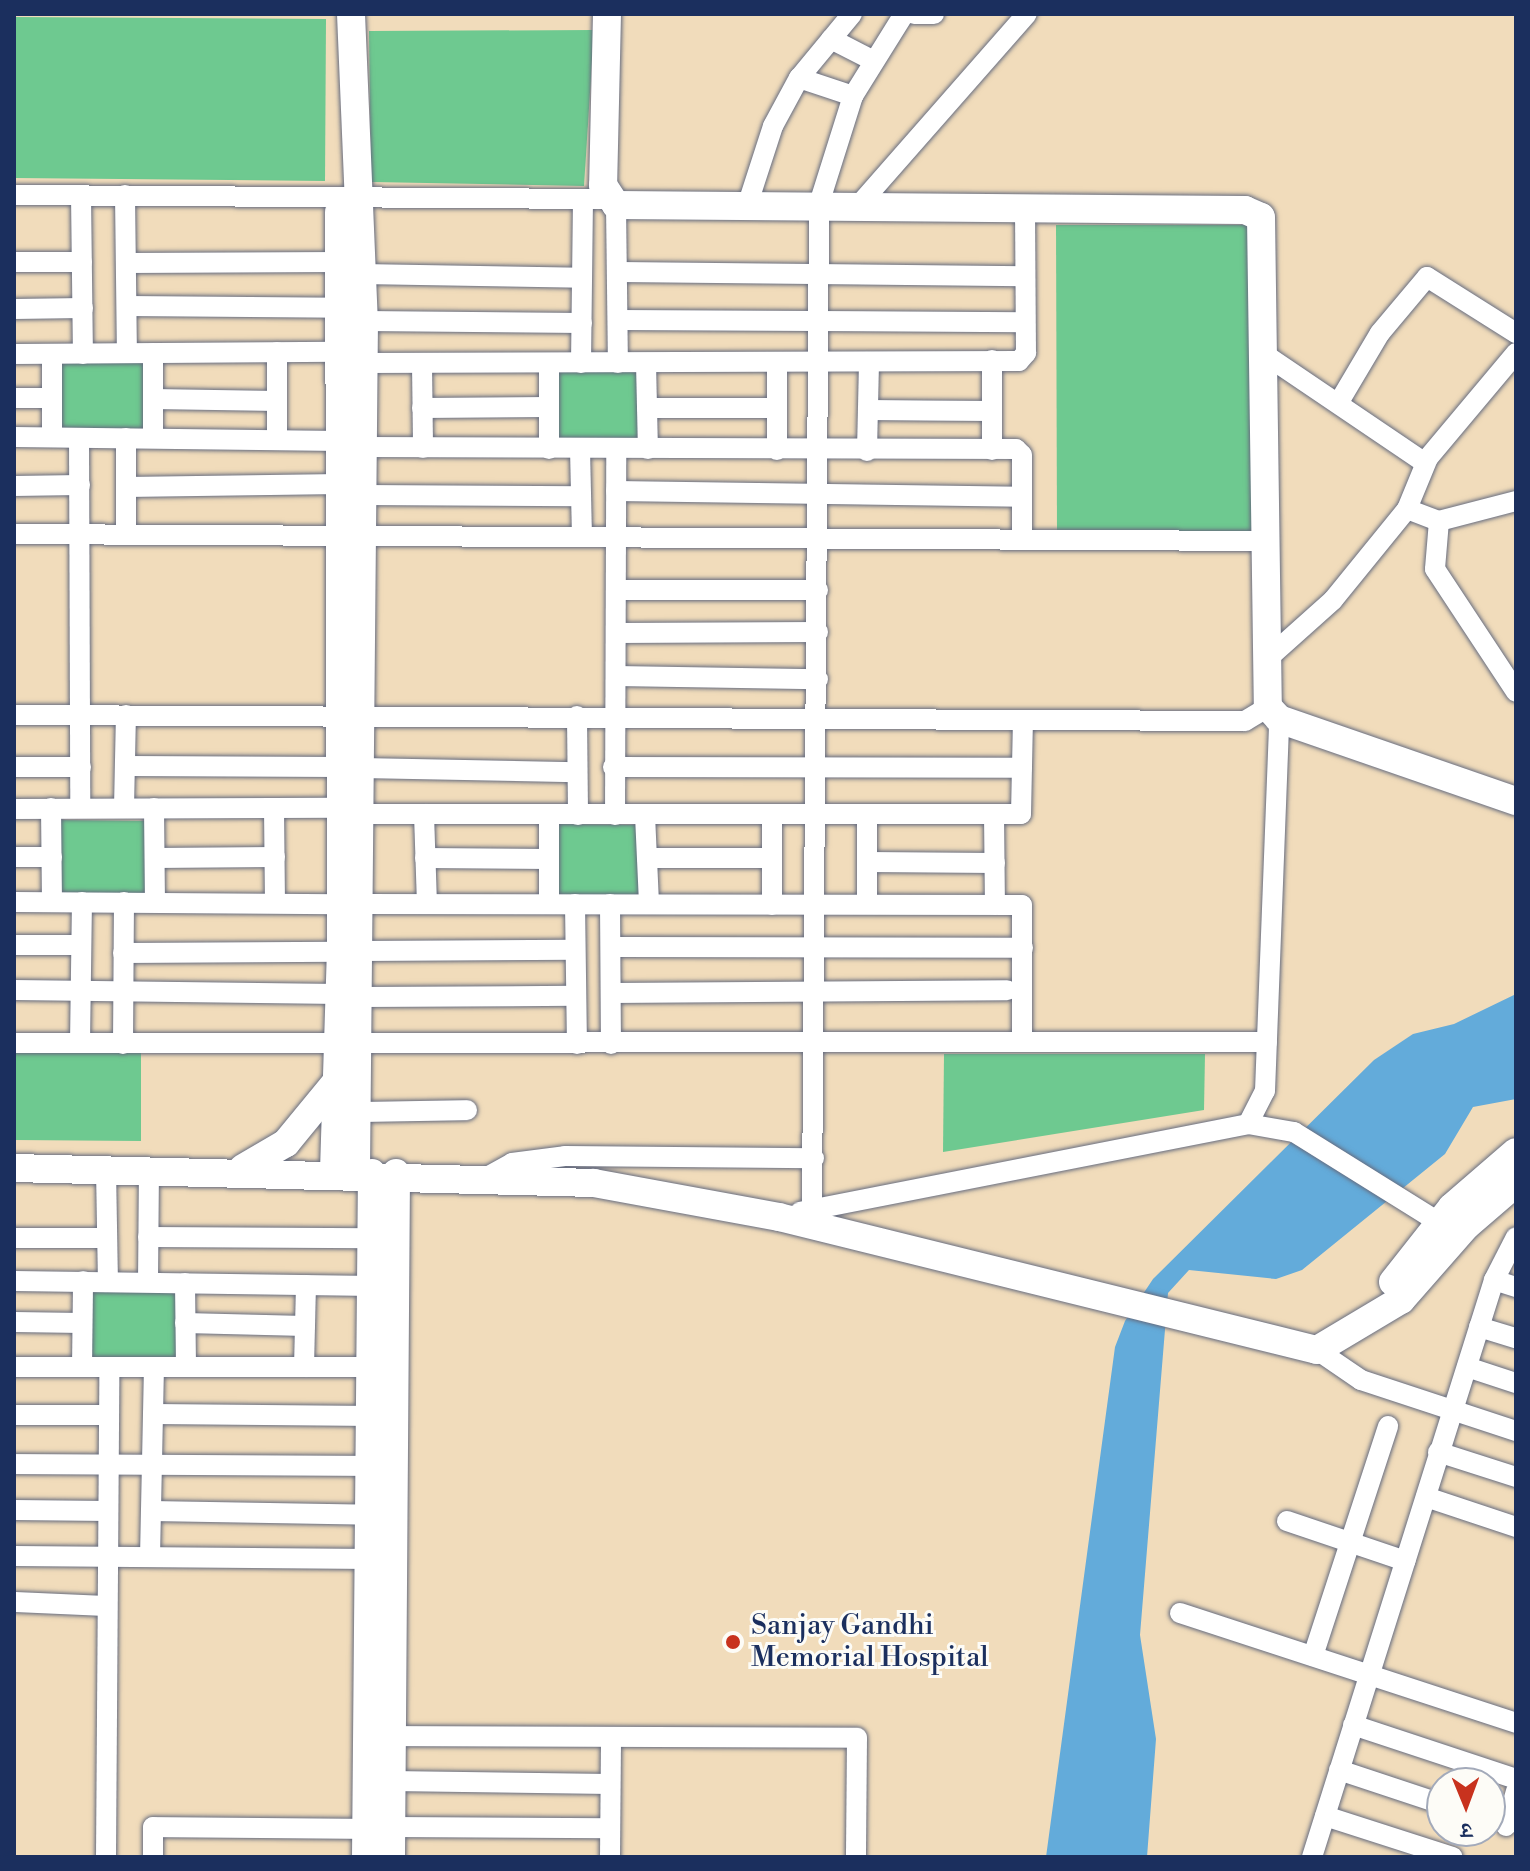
<!DOCTYPE html>
<html>
<head>
<meta charset="utf-8">
<style>
  body { margin:0 }
  #map { position:relative; width:1530px; height:1871px; overflow:hidden; background:#f1dcbb; font-family:"Libre Bodoni","Noto Serif Devanagari",serif }
  div>[style] { position:absolute }
  .green>* { inset:0; background:#6ec990 }
  .water>* { inset:0; background:#63abda }
  .roads { filter:drop-shadow(0 0 2px #666c7f) drop-shadow(0 0 2px #666c7f) }
  .street>* { height:20px; margin:-10px; padding:0 10px; transform-origin:10px; border-radius:10px; background:#fff }
  .secondary>* { height:28px; margin:-14px; padding:0 14px; transform-origin:14px; border-radius:14px; background:#fff }
  .dots>* { width:22px; height:22px; translate:-50% -50%; box-sizing:border-box; border:4px solid #fdfcf7; border-radius:50% }
  span { translate:-50% -50%; white-space:nowrap; text-align:center; line-height:1.15; -webkit-text-stroke:6px #fdfcf7; paint-order:stroke }
  .poi-label { font-size:28px; color:#1b2f5e }
  .left { translate:0 -50%; text-align:left }
  .frame { position:absolute; inset:0; border:16px solid #1b2f5e; pointer-events:none }
  .north { position:absolute; left:1426px; top:1767px; width:80px; height:80px; box-sizing:border-box; background:#fdfcf7; border:2px solid #a3aaba; border-radius:50%; rotate:179deg; font-size:22px; font-weight:700; line-height:32px; text-align:center; color:#1b2f5e }
  .north::after { content:''; display:block; margin:auto; width:28px; height:36px; background:#c8321e; clip-path:polygon(50% 0,100% 100%,50% 72%,0 100%) }
</style>
</head>
<body>
<div id="map">
  <div class="green">
    <i style="clip-path:polygon(14px 17px,326px 19px,325px 181px,14px 178px)"></i>
    <i style="clip-path:polygon(594px 30px,584px 186px,371px 182px,369px 31px)"></i>
    <i style="clip-path:polygon(1056px 225px,1253px 225px,1255px 532px,1057px 533px)"></i>
    <i style="clip-path:polygon(56px 358px,148px 358px,147px 433px,56px 432px)"></i>
    <i style="clip-path:polygon(552px 370px,643px 371px,643px 446px,551px 445px)"></i>
    <i style="clip-path:polygon(59px 820px,150px 821px,150px 895px,58px 895px)"></i>
    <i style="clip-path:polygon(552px 824px,643px 825px,643px 900px,552px 899px)"></i>
    <i style="clip-path:polygon(14px 1051px,141px 1051px,141px 1141px,14px 1140px)"></i>
    <i style="clip-path:polygon(944px 1054px,1205px 1054px,1204px 1110px,943px 1152px)"></i>
    <i style="clip-path:polygon(86px 1286px,178px 1287px,177px 1361px,86px 1361px)"></i>
  </div>
  <div class="water">
    <i style="clip-path:polygon(1516px 994px,1516px 1099px,1473px 1107px,1445px 1154px,1302px 1270px,1276px 1279px,1189px 1270px,1168px 1293px,1140px 1635px,1156px 1739px,1147px 1857px,1046px 1857px,1115px 1347px,1125px 1321px,1153px 1279px,1374px 1060px,1413px 1034px,1454px 1024px)"></i>
  </div>
  <div class="roads">
    <div class="street">
      <i style="left:914px;top:14px;width:20px"></i>
      <i style="left:831px;top:39px;width:48px;rotate:27.1deg"></i>
      <i style="left:799px;top:78px;width:57px;rotate:18.4deg"></i>
      <i style="left:853px;top:96px;width:113px;rotate:107.5deg"></i>
      <i style="left:819px;top:204px;width:1005px;rotate:90.4deg"></i>
      <i style="left:853px;top:96px;width:97px;rotate:-58.1deg"></i>
      <i style="left:14px;top:195px;width:593px;rotate:0.39deg"></i>
      <i style="left:81px;top:195px;width:159px;rotate:89.3deg"></i>
      <i style="left:125px;top:195px;width:158px;rotate:89.3deg"></i>
      <i style="left:748px;top:203px;width:81px;rotate:-72deg"></i>
      <i style="left:773px;top:126px;width:55px;rotate:-61.6deg"></i>
      <i style="left:799px;top:78px;width:83px;rotate:-50.4deg"></i>
      <i style="left:616px;top:205px;width:158px;rotate:89.3deg"></i>
      <i style="left:859px;top:205px;width:254px;rotate:-48.7deg"></i>
      <i style="left:14px;top:262px;width:68px"></i>
      <i style="left:126px;top:263px;width:214px;rotate:-0.3deg"></i>
      <i style="left:619px;top:272px;width:406px;rotate:0.6deg"></i>
      <i style="left:361px;top:274px;width:221px;rotate:1deg"></i>
      <i style="left:127px;top:306px;width:214px;rotate:0.5deg"></i>
      <i style="left:14px;top:309px;width:69px;rotate:-0.8deg"></i>
      <i style="left:618px;top:320px;width:407px;rotate:0.3deg"></i>
      <i style="left:364px;top:321px;width:218px;rotate:0.5deg"></i>
      <i style="left:153px;top:353px;width:85px;rotate:90deg"></i>
      <i style="left:14px;top:354px;width:325px;rotate:-0.4deg"></i>
      <i style="left:52px;top:354px;width:83px;rotate:90deg"></i>
      <i style="left:1267px;top:356px;width:191px;rotate:34.1deg"></i>
      <i style="left:363px;top:363px;width:656px;rotate:-0.17deg"></i>
      <i style="left:1019px;top:361px;width:11px;rotate:-49deg"></i>
      <i style="left:1026px;top:353px;width:145px;rotate:-90.4deg"></i>
      <i style="left:422px;top:363px;width:85px;rotate:89.3deg"></i>
      <i style="left:549px;top:363px;width:86px;rotate:90deg"></i>
      <i style="left:581px;top:363px;width:161px;rotate:-89.3deg"></i>
      <i style="left:646px;top:363px;width:86px;rotate:88.7deg"></i>
      <i style="left:777px;top:363px;width:87px;rotate:90deg"></i>
      <i style="left:14px;top:398px;width:38px"></i>
      <i style="left:153px;top:399px;width:124px;rotate:0.9deg"></i>
      <i style="left:1339px;top:402px;width:80px;rotate:-59.3deg"></i>
      <i style="left:1380px;top:333px;width:73px;rotate:-50deg"></i>
      <i style="left:1427px;top:277px;width:105px;rotate:32.2deg"></i>
      <i style="left:422px;top:408px;width:127px;rotate:-0.5deg"></i>
      <i style="left:647px;top:408px;width:130px"></i>
      <i style="left:868px;top:410px;width:124px;rotate:0.5deg"></i>
      <i style="left:14px;top:437px;width:326px;rotate:0.7deg"></i>
      <i style="left:79px;top:438px;width:370px;rotate:89.8deg"></i>
      <i style="left:126px;top:438px;width:96px;rotate:90deg"></i>
      <i style="left:277px;top:440px;width:88px;rotate:-90deg"></i>
      <i style="left:363px;top:447px;width:653px;rotate:0.18deg"></i>
      <i style="left:1016px;top:449px;width:8px;rotate:45deg"></i>
      <i style="left:1022px;top:455px;width:84px;rotate:90deg"></i>
      <i style="left:580px;top:449px;width:87px;rotate:88.7deg"></i>
      <i style="left:992px;top:450px;width:90px;rotate:-90deg"></i>
      <i style="left:867px;top:451px;width:89px;rotate:-88.7deg"></i>
      <i style="left:14px;top:486px;width:66px;rotate:-0.9deg"></i>
      <i style="left:126px;top:487px;width:215px;rotate:-0.8deg"></i>
      <i style="left:616px;top:491px;width:405px;rotate:0.8deg"></i>
      <i style="left:362px;top:495px;width:219px;rotate:0.3deg"></i>
      <i style="left:1407px;top:509px;width:55px;rotate:-67.6deg"></i>
      <i style="left:1428px;top:458px;width:137px;rotate:-50deg"></i>
      <i style="left:1439px;top:521px;width:48px;rotate:94.8deg"></i>
      <i style="left:1435px;top:569px;width:147px;rotate:56.6deg"></i>
      <i style="left:14px;top:534px;width:1253px;rotate:0.32deg"></i>
      <i style="left:616px;top:590px;width:202px"></i>
      <i style="left:616px;top:633px;width:202px;rotate:-0.3deg"></i>
      <i style="left:1266px;top:660px;width:90px;rotate:-41.8deg"></i>
      <i style="left:1333px;top:600px;width:117px;rotate:-50.9deg"></i>
      <i style="left:1407px;top:509px;width:34px;rotate:21deg"></i>
      <i style="left:1439px;top:521px;width:80px;rotate:-14.6deg"></i>
      <i style="left:616px;top:676px;width:202px;rotate:0.9deg"></i>
      <i style="left:14px;top:715px;width:1231px;rotate:0.28deg"></i>
      <i style="left:1245px;top:721px;width:27px;rotate:-31deg"></i>
      <i style="left:577px;top:716px;width:99px;rotate:89.4deg"></i>
      <i style="left:126px;top:766px;width:213px;rotate:0.3deg"></i>
      <i style="left:14px;top:767px;width:67px"></i>
      <i style="left:613px;top:767px;width:409px;rotate:0.1deg"></i>
      <i style="left:361px;top:768px;width:216px;rotate:1.1deg"></i>
      <i style="left:51px;top:808px;width:94px;rotate:89.4deg"></i>
      <i style="left:124px;top:808px;width:93px;rotate:-88.8deg"></i>
      <i style="left:154px;top:808px;width:94px;rotate:89.4deg"></i>
      <i style="left:274px;top:808px;width:95px;rotate:89.4deg"></i>
      <i style="left:14px;top:809px;width:324px;rotate:-0.2deg"></i>
      <i style="left:361px;top:814px;width:660px"></i>
      <i style="left:1021px;top:814px;width:94px;rotate:-88.8deg"></i>
      <i style="left:424px;top:814px;width:90px;rotate:88.1deg"></i>
      <i style="left:994px;top:814px;width:91px;rotate:89.4deg"></i>
      <i style="left:549px;top:815px;width:89px;rotate:90deg"></i>
      <i style="left:615px;top:815px;width:366px;rotate:-89.8deg"></i>
      <i style="left:645px;top:815px;width:89px;rotate:87.4deg"></i>
      <i style="left:14px;top:857px;width:38px"></i>
      <i style="left:155px;top:858px;width:120px;rotate:-0.5deg"></i>
      <i style="left:425px;top:858px;width:124px;rotate:0.5deg"></i>
      <i style="left:647px;top:858px;width:125px"></i>
      <i style="left:867px;top:862px;width:128px;rotate:0.4deg"></i>
      <i style="left:14px;top:902px;width:326px;rotate:0.4deg"></i>
      <i style="left:360px;top:904px;width:662px;rotate:0.09deg"></i>
      <i style="left:1022px;top:905px;width:137px;rotate:90deg"></i>
      <i style="left:575px;top:904px;width:140px;rotate:89.2deg"></i>
      <i style="left:610px;top:904px;width:140px;rotate:89.6deg"></i>
      <i style="left:867px;top:904px;width:89px;rotate:-90deg"></i>
      <i style="left:772px;top:905px;width:90px;rotate:-90deg"></i>
      <i style="left:14px;top:945px;width:67px"></i>
      <i style="left:612px;top:947px;width:411px;rotate:0.1deg"></i>
      <i style="left:360px;top:951px;width:215px;rotate:-0.3deg"></i>
      <i style="left:123px;top:953px;width:218px;rotate:-0.3deg"></i>
      <i style="left:14px;top:990px;width:326px;rotate:0.7deg"></i>
      <i style="left:611px;top:993px;width:396px;rotate:-0.4deg"></i>
      <i style="left:360px;top:997px;width:216px;rotate:-0.3deg"></i>
      <i style="left:14px;top:1043px;width:1253px;rotate:-0.05deg"></i>
      <i style="left:80px;top:1043px;width:141px;rotate:-89.2deg"></i>
      <i style="left:123px;top:1044px;width:142px;rotate:-89.6deg"></i>
      <i style="left:357px;top:1112px;width:110px;rotate:-1deg"></i>
      <i style="left:1248px;top:1124px;width:47px;rotate:9.9deg"></i>
      <i style="left:1294px;top:1132px;width:172px;rotate:31.9deg"></i>
      <i style="left:106px;top:1169px;width:113px;rotate:89deg"></i>
      <i style="left:487px;top:1177px;width:29px;rotate:-29deg"></i>
      <i style="left:512px;top:1163px;width:53px;rotate:-7.5deg"></i>
      <i style="left:565px;top:1156px;width:249px;rotate:0.5deg"></i>
      <i style="left:800px;top:1212px;width:457px;rotate:-11.1deg"></i>
      <i style="left:1248px;top:1124px;width:37px;rotate:-63deg"></i>
      <i style="left:1265px;top:1091px;width:372px;rotate:-87.8deg"></i>
      <i style="left:148px;top:1237px;width:225px;rotate:0.3deg"></i>
      <i style="left:14px;top:1238px;width:93px"></i>
      <i style="left:1494px;top:1280px;width:23px;rotate:18deg"></i>
      <i style="left:14px;top:1281px;width:360px;rotate:0.8deg"></i>
      <i style="left:148px;top:1282px;width:113px;rotate:-89.5deg"></i>
      <i style="left:185px;top:1283px;width:84px;rotate:89.3deg"></i>
      <i style="left:14px;top:1322px;width:68px;rotate:0.8deg"></i>
      <i style="left:185px;top:1323px;width:120px;rotate:1.4deg"></i>
      <i style="left:1479px;top:1327px;width:39px;rotate:17deg"></i>
      <i style="left:1317px;top:1350px;width:53px;rotate:34.3deg"></i>
      <i style="left:1361px;top:1380px;width:163px;rotate:18.2deg"></i>
      <i style="left:14px;top:1367px;width:360px"></i>
      <i style="left:82px;top:1367px;width:86px;rotate:-89.3deg"></i>
      <i style="left:304px;top:1367px;width:82px;rotate:-88.6deg"></i>
      <i style="left:1467px;top:1367px;width:52px;rotate:18.1deg"></i>
      <i style="left:153px;top:1414px;width:221px;rotate:0.5deg"></i>
      <i style="left:14px;top:1415px;width:95px"></i>
      <i style="left:1438px;top:1452px;width:82px;rotate:17.8deg"></i>
      <i style="left:14px;top:1464px;width:359px;rotate:0.3deg"></i>
      <i style="left:1426px;top:1497px;width:95px;rotate:18.4deg"></i>
      <i style="left:14px;top:1510px;width:94px;rotate:0.6deg"></i>
      <i style="left:151px;top:1511px;width:221px;rotate:1deg"></i>
      <i style="left:1287px;top:1521px;width:125px;rotate:18.7deg"></i>
      <i style="left:14px;top:1556px;width:357px;rotate:0.5deg"></i>
      <i style="left:150px;top:1557px;width:190px;rotate:-88.8deg"></i>
      <i style="left:14px;top:1602px;width:93px;rotate:2.5deg"></i>
      <i style="left:1180px;top:1613px;width:354px;rotate:18.1deg"></i>
      <i style="left:1313px;top:1656px;width:242px;rotate:-71.9deg"></i>
      <i style="left:1353px;top:1725px;width:172px;rotate:18.3deg"></i>
      <i style="left:380px;top:1736px;width:477px;rotate:0.2deg"></i>
      <i style="left:857px;top:1738px;width:119px;rotate:90.5deg"></i>
      <i style="left:1339px;top:1770px;width:108px;rotate:18.3deg"></i>
      <i style="left:391px;top:1781px;width:219px;rotate:0.8deg"></i>
      <i style="left:1325px;top:1816px;width:134px;rotate:17.8deg"></i>
      <i style="left:1506px;top:1826px;width:37px;rotate:-74deg"></i>
      <i style="left:391px;top:1827px;width:219px;rotate:0.3deg"></i>
      <i style="left:106px;top:1857px;width:490px;rotate:-89.6deg"></i>
      <i style="left:153px;top:1857px;width:30px;rotate:-90deg"></i>
      <i style="left:153px;top:1827px;width:214px;rotate:0.5deg"></i>
      <i style="left:610px;top:1857px;width:120px;rotate:-89.5deg"></i>
      <i style="left:1312px;top:1857px;width:605px;rotate:-72.49deg"></i>
      <i style="left:1494px;top:1280px;width:48px;rotate:-62.9deg"></i>
    </div>
    <div class="secondary">
      <i style="left:351px;top:14px;width:307px;rotate:87.6deg"></i>
      <i style="left:364px;top:321px;width:850px;rotate:90.54deg"></i>
      <i style="left:607px;top:14px;width:171px;rotate:91.3deg"></i>
      <i style="left:603px;top:185px;width:24px;rotate:57deg"></i>
      <i style="left:616px;top:205px;width:629px;rotate:0.46deg"></i>
      <i style="left:1245px;top:210px;width:17px;rotate:24deg"></i>
      <i style="left:1261px;top:217px;width:490px;rotate:89.2deg"></i>
      <i style="left:1268px;top:707px;width:16px;rotate:47deg"></i>
      <i style="left:1279px;top:719px;width:251px;rotate:19.1deg"></i>
      <i style="left:14px;top:1168px;width:580px;rotate:1.48deg"></i>
      <i style="left:594px;top:1183px;width:188px;rotate:10.4deg"></i>
      <i style="left:779px;top:1217px;width:554px;rotate:13.89deg"></i>
      <i style="left:1317px;top:1350px;width:98px;rotate:-30.8deg"></i>
      <i style="left:1401px;top:1300px;width:100px;rotate:-48.7deg"></i>
      <i style="left:1467px;top:1225px;width:65px;rotate:-40.6deg"></i>
      <i style="left:243px;top:1168px;width:50px;rotate:-30.2deg"></i>
      <i style="left:286px;top:1143px;width:80px;rotate:-50.6deg"></i>
      <i style="left:334px;top:1171px;width:219px;rotate:-88.2deg"></i>
      <i style="left:341px;top:952px;width:740px;rotate:-90.15deg"></i>
      <i style="left:1393px;top:1282px;width:95px;rotate:-51.8deg"></i>
      <i style="left:1452px;top:1207px;width:84px;rotate:-40.7deg"></i>
      <i style="left:366px;top:1857px;width:684px;rotate:-89.5deg"></i>
      <i style="left:391px;top:1857px;width:684px;rotate:-89.58deg"></i>
    </div>
  </div>
  <div class="dots">
    <i style="left:733px;top:1642px;background:#c8321e"></i>
  </div>
  <div class="poi-label">
    <span class="left" style="left:751px;top:1642px">Sanjay Gandhi<br>Memorial Hospital</span>
  </div>
  <div class="frame"></div>
  <div class="north">उ</div>
</div>
</body>
</html>
